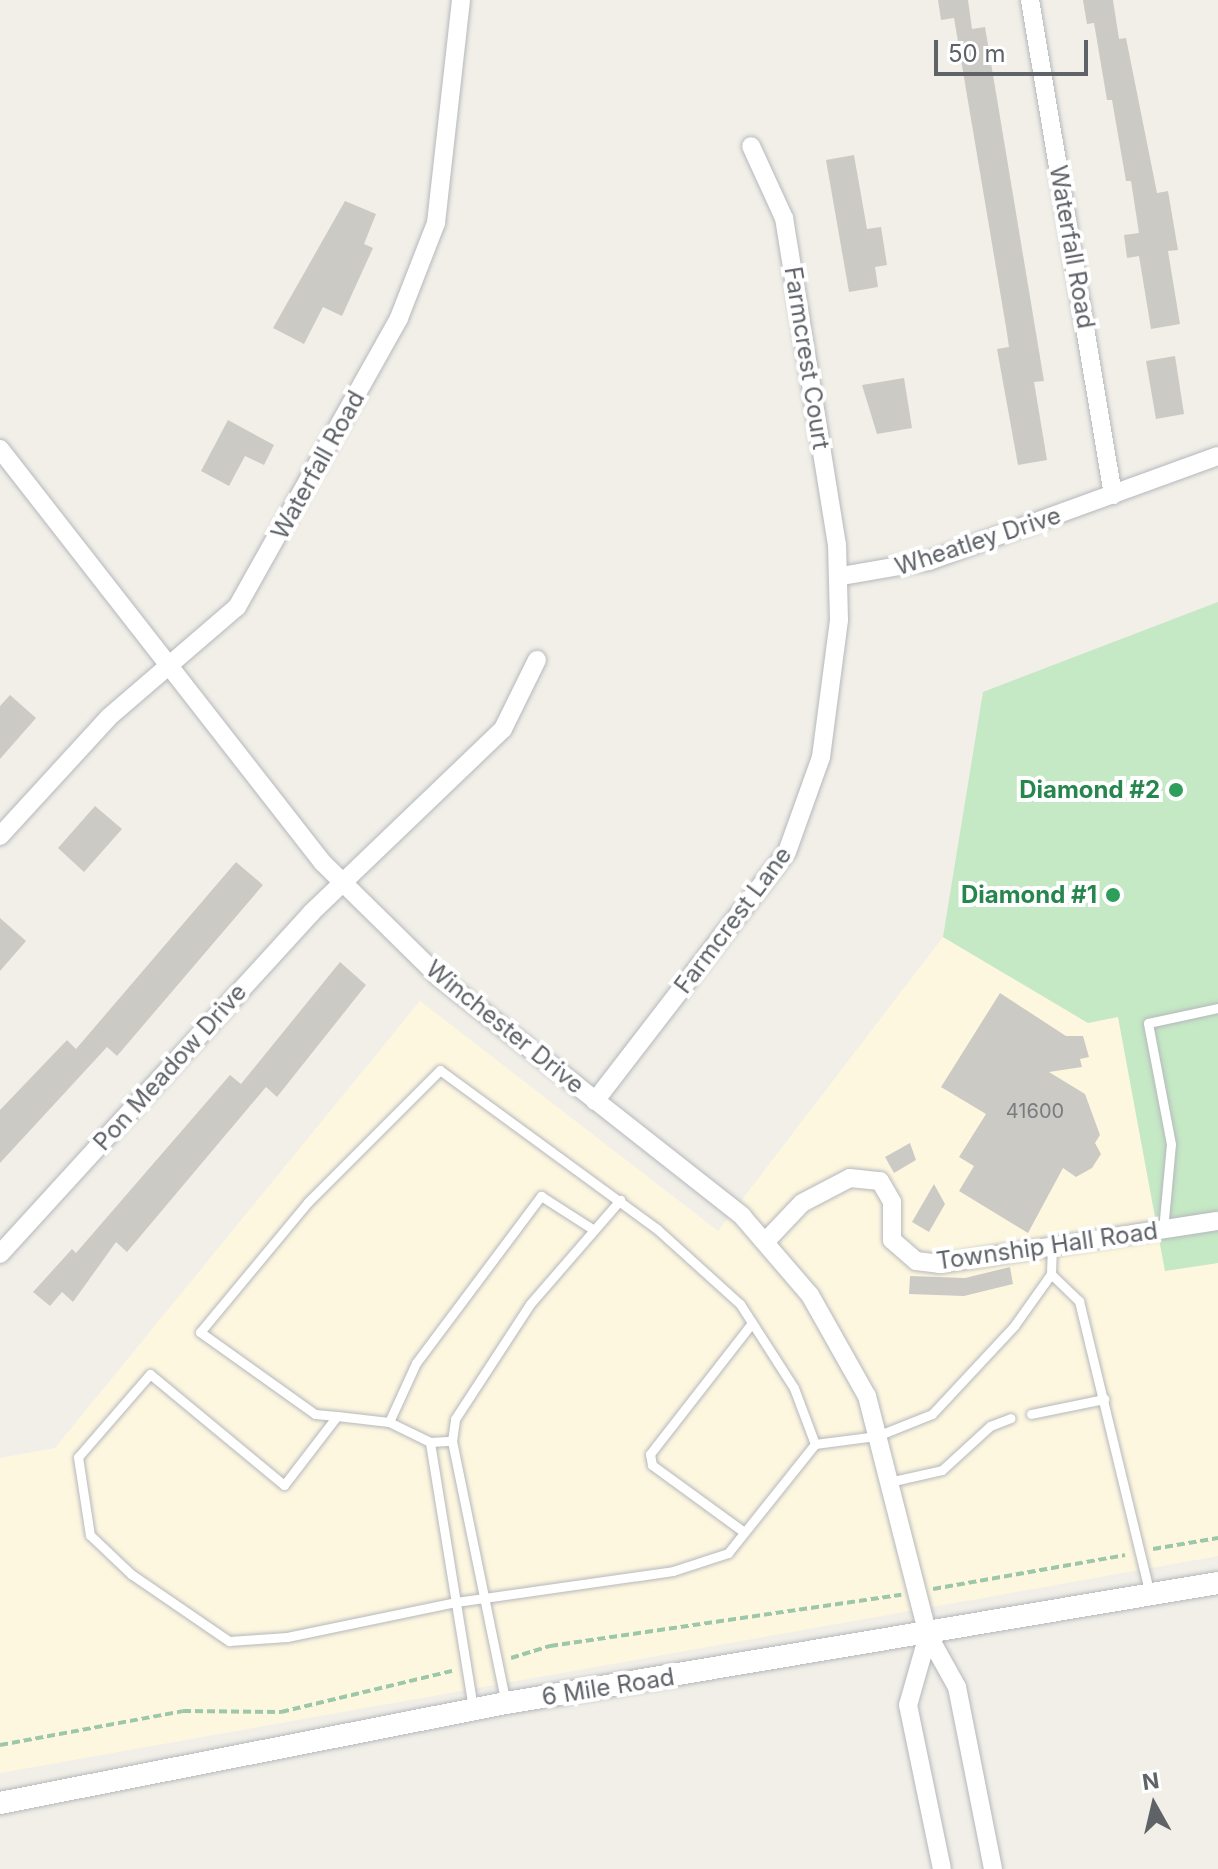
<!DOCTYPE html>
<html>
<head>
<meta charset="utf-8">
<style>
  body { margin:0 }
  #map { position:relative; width:1218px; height:1869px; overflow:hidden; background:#f1efe8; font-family:Inter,sans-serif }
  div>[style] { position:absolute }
  .commercial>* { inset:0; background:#fef7e0 }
  .green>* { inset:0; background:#c5e8c5 }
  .building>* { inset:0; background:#cccac5 }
  .path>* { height:4px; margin-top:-2px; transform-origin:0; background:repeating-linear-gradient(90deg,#9cc7a9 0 8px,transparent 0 12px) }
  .roads { filter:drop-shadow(0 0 2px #b5b8bc) drop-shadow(0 0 2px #b5b8bc) }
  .service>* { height:9px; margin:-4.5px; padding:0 4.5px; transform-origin:4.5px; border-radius:4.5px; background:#fff }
  .minor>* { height:18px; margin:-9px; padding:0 9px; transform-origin:9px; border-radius:9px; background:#fff }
  .tertiary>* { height:22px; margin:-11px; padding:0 11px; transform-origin:11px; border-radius:11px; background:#fff }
  .dots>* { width:22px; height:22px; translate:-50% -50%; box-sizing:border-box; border:4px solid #fff; border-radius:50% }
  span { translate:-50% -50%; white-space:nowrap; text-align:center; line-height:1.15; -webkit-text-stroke:8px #fff; paint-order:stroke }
  .number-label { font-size:20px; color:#7a7d7f }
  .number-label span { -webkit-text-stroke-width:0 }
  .street-label { font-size:24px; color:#5f6368 }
  .leisure-label { font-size:24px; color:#27864d; font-weight:700 }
  .right { translate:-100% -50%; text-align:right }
  .north { position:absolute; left:1114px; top:1765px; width:80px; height:80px; -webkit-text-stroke:6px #fff; paint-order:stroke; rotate:352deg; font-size:22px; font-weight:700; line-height:32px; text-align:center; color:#5f6368 }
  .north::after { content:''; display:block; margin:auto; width:28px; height:36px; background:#5f6368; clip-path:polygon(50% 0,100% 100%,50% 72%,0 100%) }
  .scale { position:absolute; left:934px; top:40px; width:154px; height:36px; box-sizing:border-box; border:4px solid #5f6368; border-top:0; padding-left:10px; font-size:24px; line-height:28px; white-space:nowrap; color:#5f6368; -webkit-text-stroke:6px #fff; paint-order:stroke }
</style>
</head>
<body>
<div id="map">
  <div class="commercial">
    <i style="clip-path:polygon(943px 937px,1088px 1023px,1118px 1016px,1165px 1271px,1218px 1263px,1218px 1556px,0 1773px,0 1458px,55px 1448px,420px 1001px,718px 1231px)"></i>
  </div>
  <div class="green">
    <i style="clip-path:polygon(1218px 602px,1218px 1263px,1165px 1271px,1118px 1017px,1088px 1023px,943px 937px,983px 692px)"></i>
  </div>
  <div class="building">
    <i style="clip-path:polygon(938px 0,968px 0,972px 29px,985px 27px,1044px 381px,1034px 382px,1047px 460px,1018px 465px,997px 349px,1009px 347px,1006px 327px,954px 18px,941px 20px)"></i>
    <i style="clip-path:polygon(1083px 0,1113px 0,1119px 39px,1126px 38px,1157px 193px,1168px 191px,1178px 250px,1168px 251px,1180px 324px,1151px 329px,1139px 256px,1127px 258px,1124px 235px,1139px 233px,1131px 181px,1126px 181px,1112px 100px,1107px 100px,1094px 23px,1087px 24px)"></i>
    <i style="clip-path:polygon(854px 155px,867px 229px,881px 227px,887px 265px,875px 267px,878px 287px,849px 292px,826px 160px)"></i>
    <i style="clip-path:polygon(345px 201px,376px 214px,364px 244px,373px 248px,342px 316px,323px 307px,304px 344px,273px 328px)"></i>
    <i style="clip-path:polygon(1175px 356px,1184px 414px,1156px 419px,1146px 361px)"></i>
    <i style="clip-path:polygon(904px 378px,912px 428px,877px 434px,862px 385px)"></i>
    <i style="clip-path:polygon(228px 420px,274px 445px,264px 465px,245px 456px,229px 486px,201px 471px)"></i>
    <i style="clip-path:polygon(10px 695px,36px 718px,0 759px,0 706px)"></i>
    <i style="clip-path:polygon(95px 806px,122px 829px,84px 872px,58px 848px)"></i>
    <i style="clip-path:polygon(236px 862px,263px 885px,117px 1056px,107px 1047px,0 1163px,0 1110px,67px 1040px,76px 1049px)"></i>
    <i style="clip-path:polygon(0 918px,26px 941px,0 971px)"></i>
    <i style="clip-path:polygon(340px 962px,366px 985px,277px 1097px,266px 1087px,127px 1252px,116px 1242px,73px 1302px,62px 1292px,50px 1306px,33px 1292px,72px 1249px,76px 1253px,230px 1075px,241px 1084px)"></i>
    <i style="clip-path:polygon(1000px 993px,1066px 1036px,1083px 1036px,1089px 1057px,1080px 1059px,1082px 1067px,1049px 1072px,1085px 1094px,1100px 1135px,1095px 1143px,1101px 1154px,1092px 1168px,1076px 1177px,1063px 1168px,1028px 1233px,959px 1191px,974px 1166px,959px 1157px,986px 1114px,941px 1087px)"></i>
    <i style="clip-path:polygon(910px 1143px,916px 1160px,894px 1173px,885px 1157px)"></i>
    <i style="clip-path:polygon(934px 1184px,945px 1204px,929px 1232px,912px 1222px)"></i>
    <i style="clip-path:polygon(1010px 1267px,1013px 1284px,964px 1296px,909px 1294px,910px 1276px,965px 1278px)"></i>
  </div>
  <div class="path">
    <i style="left:1153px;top:1549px;width:66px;rotate:-9.6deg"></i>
    <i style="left:933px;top:1589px;width:195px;rotate:-10deg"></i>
    <i style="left:511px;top:1658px;width:41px;rotate:-17.1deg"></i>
    <i style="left:550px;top:1646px;width:355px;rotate:-8.3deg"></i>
    <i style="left:0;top:1745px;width:186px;rotate:-10.5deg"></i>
    <i style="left:183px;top:1711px;width:98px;rotate:0.6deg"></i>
    <i style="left:281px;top:1712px;width:176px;rotate:-13.5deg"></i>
  </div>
  <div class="roads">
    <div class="service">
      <i style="left:1163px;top:1230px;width:86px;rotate:-84.7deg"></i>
      <i style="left:1171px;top:1144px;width:123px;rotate:-100.8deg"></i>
      <i style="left:1148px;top:1023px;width:72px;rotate:-12.1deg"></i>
      <i style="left:1051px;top:1274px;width:39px;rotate:44deg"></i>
      <i style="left:1079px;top:1301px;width:301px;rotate:76.4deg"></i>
      <i style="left:1031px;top:1414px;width:75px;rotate:-11.6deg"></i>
      <i style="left:337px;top:1416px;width:87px;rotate:127.5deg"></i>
      <i style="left:284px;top:1485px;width:174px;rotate:-140.4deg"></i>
      <i style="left:150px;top:1374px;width:110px;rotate:130.9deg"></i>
      <i style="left:78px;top:1457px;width:79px;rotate:81.3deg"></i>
      <i style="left:90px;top:1535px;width:57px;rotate:43.6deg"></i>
      <i style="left:131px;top:1574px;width:119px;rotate:34.4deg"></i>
      <i style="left:229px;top:1641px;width:58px;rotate:-3.9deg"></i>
      <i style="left:287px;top:1637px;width:173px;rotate:-11.7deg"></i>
      <i style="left:456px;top:1602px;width:219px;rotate:-8.1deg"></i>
      <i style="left:673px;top:1571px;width:58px;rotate:-18.1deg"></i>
      <i style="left:728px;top:1553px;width:139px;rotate:-51.4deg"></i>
      <i style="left:815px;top:1444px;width:60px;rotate:-110.6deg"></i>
      <i style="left:794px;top:1388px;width:100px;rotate:-122.7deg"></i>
      <i style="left:740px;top:1304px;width:112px;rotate:-137.9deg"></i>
      <i style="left:657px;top:1229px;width:269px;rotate:-143.8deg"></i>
      <i style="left:440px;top:1070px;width:187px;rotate:135deg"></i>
      <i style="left:308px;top:1202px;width:169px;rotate:129.7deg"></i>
      <i style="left:200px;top:1332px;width:141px;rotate:35.5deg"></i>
      <i style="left:315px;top:1414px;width:22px;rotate:5deg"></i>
      <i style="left:337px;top:1416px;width:52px;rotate:6.6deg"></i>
      <i style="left:389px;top:1422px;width:46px;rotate:26deg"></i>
      <i style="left:389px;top:1422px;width:65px;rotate:-65.4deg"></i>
      <i style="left:416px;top:1363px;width:209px;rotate:-53.2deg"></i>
      <i style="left:541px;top:1196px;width:63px;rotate:32.7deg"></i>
      <i style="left:452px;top:1441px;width:22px;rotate:-82deg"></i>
      <i style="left:455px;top:1419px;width:137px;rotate:-56.9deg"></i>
      <i style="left:530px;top:1304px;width:138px;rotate:-49.1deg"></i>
      <i style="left:815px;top:1444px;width:63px;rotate:-7.4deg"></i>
      <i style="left:877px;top:1436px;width:59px;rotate:-21.8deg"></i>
      <i style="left:932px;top:1414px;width:120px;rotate:-47deg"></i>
      <i style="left:1014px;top:1326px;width:64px;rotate:-54.6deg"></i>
      <i style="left:1051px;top:1274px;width:27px;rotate:-88deg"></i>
      <i style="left:889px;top:1482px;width:54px;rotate:-12.8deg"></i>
      <i style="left:942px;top:1470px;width:65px;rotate:-42.5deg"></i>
      <i style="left:990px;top:1426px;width:22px;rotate:-21deg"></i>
      <i style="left:744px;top:1532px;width:114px;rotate:-143.9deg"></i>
      <i style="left:652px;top:1465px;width:11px;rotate:-100deg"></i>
      <i style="left:650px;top:1454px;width:166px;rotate:-52.1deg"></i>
      <i style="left:473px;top:1708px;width:269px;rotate:-99.2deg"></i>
      <i style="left:430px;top:1442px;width:22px;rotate:-3deg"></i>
      <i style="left:452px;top:1441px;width:268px;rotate:78.4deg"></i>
    </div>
    <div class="minor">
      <i style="left:1030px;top:0;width:502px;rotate:80.48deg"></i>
      <i style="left:0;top:449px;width:525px;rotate:52.04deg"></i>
      <i style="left:323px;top:863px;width:164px;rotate:44.5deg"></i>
      <i style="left:440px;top:978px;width:385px;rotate:38.2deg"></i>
      <i style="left:742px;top:1216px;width:104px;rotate:49.3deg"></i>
      <i style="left:810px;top:1295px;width:116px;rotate:60.6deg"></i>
      <i style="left:867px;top:1396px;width:247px;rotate:75.7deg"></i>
      <i style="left:928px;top:1635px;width:60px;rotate:60.9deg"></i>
      <i style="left:957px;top:1687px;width:186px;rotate:78.8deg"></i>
      <i style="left:841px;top:576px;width:89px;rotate:-9.7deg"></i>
      <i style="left:929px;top:561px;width:307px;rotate:-20deg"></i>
      <i style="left:0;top:836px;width:161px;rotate:-47.5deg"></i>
      <i style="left:109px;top:717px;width:169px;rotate:-40.7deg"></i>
      <i style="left:237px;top:607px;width:331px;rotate:-60.7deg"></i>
      <i style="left:399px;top:318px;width:102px;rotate:-68.7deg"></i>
      <i style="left:436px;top:223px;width:224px;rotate:-83.6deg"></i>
      <i style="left:595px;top:1101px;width:314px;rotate:-52.4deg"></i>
      <i style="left:787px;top:852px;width:101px;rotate:-70.3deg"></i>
      <i style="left:821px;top:757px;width:138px;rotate:-82.5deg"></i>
      <i style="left:839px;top:620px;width:75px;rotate:-91.5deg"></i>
      <i style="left:837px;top:545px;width:331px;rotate:-99.2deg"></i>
      <i style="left:784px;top:218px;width:79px;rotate:-114.6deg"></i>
      <i style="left:766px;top:1241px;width:52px;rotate:-46.5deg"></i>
      <i style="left:802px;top:1203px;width:54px;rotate:-27.5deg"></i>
      <i style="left:850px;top:1178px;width:30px;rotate:6deg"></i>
      <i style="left:880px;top:1181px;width:24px;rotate:60deg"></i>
      <i style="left:892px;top:1202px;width:38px;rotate:90deg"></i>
      <i style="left:892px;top:1240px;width:32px;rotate:41deg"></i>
      <i style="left:916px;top:1261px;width:23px;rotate:7deg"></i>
      <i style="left:939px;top:1264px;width:282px;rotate:-8.8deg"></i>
      <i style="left:0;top:1254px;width:462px;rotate:-47.6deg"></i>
      <i style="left:311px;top:913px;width:266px;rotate:-43.8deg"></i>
      <i style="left:503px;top:729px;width:77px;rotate:-63.8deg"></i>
      <i style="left:928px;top:1635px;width:73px;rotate:105.9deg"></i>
      <i style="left:908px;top:1705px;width:167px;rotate:78.3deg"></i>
    </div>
    <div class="tertiary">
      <i style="left:0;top:1803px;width:516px;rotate:-11.18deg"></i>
      <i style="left:506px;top:1703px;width:722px;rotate:-9.57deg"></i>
    </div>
  </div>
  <div class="dots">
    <i style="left:1176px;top:790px;background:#2e9e5b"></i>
    <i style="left:1113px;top:895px;background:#2e9e5b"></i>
  </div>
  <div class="number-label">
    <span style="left:1035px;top:1111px">41600</span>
  </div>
  <div class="street-label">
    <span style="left:1072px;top:247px;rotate:80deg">Waterfall Road</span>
    <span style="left:807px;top:358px;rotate:81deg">Farmcrest Court</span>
    <span style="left:318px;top:465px;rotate:-61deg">Waterfall Road</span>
    <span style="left:978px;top:541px;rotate:-18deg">Wheatley Drive</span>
    <span style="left:733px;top:920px;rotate:-53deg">Farmcrest Lane</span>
    <span style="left:505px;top:1027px;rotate:39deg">Winchester Drive</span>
    <span style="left:170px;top:1067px;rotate:-48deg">Pon Meadow Drive</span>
    <span style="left:1047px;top:1246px;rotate:-8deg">Township Hall Road</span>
    <span style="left:608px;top:1687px;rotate:-9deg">6 Mile Road</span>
  </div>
  <div class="leisure-label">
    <span class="right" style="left:1160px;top:790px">Diamond #2</span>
    <span class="right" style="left:1097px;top:895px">Diamond #1</span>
  </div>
  <div class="north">N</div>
  <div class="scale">50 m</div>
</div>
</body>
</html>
